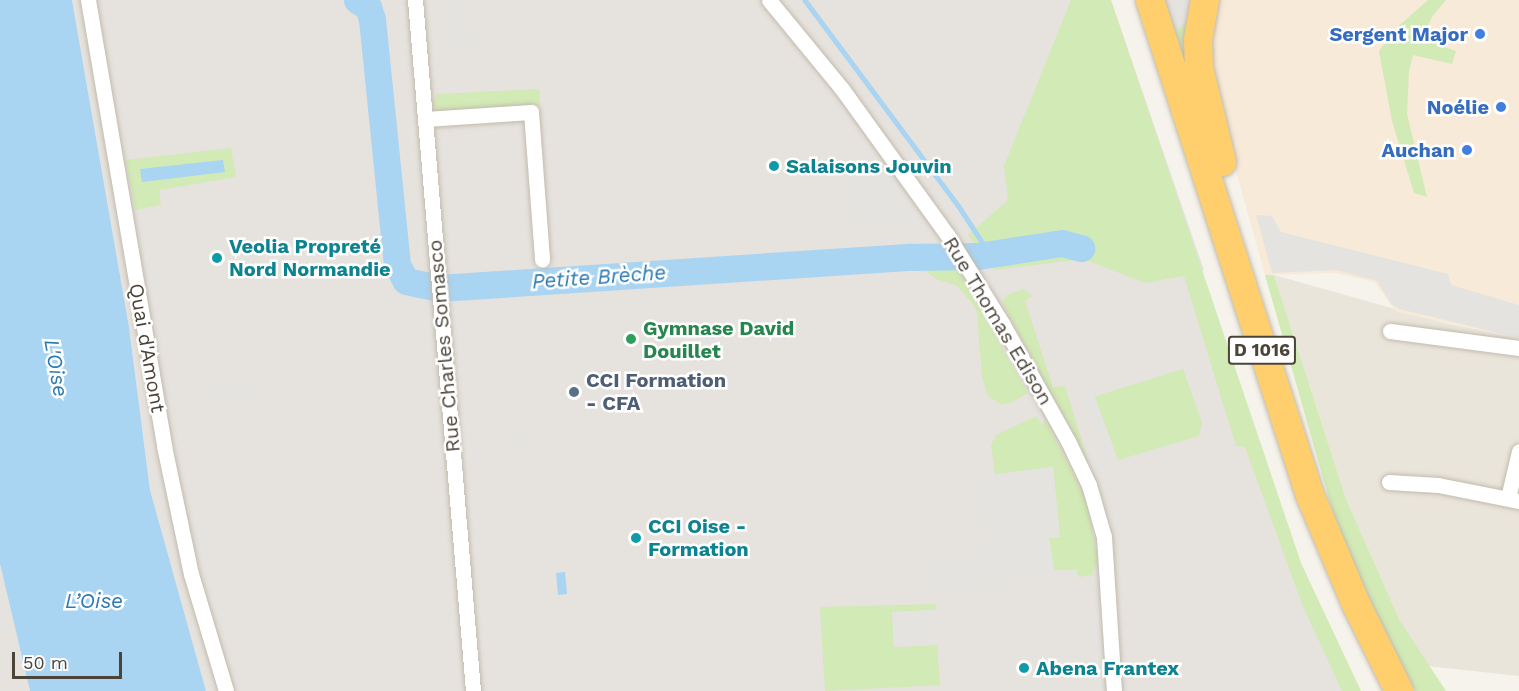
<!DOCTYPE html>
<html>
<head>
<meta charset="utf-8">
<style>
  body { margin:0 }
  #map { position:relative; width:1519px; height:691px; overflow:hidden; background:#f6f3ec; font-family:"Work Sans",sans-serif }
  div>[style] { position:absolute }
  .residential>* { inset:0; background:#eae5da }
  .commercial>* { inset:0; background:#f7ead8 }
  .industrial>* { inset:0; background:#e6e2dd }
  .green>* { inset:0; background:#d2eab5 }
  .parking>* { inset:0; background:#e5e3e0 }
  .water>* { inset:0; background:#a9d4f2 }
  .stream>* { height:4.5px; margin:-2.25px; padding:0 2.25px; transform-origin:2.25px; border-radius:2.25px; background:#a9d4f2 }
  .river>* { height:27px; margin:-13.5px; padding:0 13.5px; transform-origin:13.5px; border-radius:13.5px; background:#a9d4f2 }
  .roads { filter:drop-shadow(0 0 2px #c2bbae) drop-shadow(0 0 2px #c2bbae) }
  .street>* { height:15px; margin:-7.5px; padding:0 7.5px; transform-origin:7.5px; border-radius:7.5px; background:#fff }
  .highway>* { height:28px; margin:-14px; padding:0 14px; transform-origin:14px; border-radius:14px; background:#ffcf6e }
  .dots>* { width:16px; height:16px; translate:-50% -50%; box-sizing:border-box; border:3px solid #fff; border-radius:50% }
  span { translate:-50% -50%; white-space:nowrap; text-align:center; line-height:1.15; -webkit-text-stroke:5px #fff; paint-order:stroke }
  .shield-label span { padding:2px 4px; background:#fff; border:2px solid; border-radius:4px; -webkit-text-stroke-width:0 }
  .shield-label { font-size:18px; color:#4b4439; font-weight:700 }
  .shop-label { font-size:20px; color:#366cbe; font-weight:700 }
  .right { translate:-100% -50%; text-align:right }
  .culture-label { font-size:20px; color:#0d838f; font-weight:700 }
  .left { translate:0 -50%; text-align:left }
  .street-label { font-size:20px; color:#4b4439 }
  .leisure-label { font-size:20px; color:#27864d; font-weight:700 }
  .service-label { font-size:20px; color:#4e5e75; font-weight:700 }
  .water-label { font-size:21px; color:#2e7ab2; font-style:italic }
  .scale { position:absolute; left:12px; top:652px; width:110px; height:27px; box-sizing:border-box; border:3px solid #4b4439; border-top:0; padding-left:8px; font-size:18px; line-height:21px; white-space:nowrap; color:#4b4439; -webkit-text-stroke:4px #fff; paint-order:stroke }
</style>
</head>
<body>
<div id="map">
  <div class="residential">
    <i style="clip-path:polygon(1274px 275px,1445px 323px,1519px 338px,1519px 676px,1399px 663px,1400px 621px,1346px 499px)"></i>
  </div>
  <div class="commercial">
    <i style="clip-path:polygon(1165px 0,1519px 0,1519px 338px,1397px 312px,1374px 282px,1335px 273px,1265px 275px,1231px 153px)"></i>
  </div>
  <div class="industrial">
    <i style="clip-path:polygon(72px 0,1111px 0,1204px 270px,1194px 274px,1253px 453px,1352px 691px,206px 691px,150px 490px,129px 327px)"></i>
    <i style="clip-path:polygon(0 564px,30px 691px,0 691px)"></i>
  </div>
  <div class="green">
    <i style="clip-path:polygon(1071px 0,1111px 0,1301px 563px,1361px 691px,1342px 691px,1302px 604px,1245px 447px,1236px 446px,1184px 276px,1145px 283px,1083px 259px,994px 270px,968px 235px,1008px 200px,1004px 166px)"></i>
    <i style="clip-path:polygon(1160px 0,1172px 0,1189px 18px,1192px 65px,1180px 64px)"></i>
    <i style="clip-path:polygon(1428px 0,1446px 0,1432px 17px,1422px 39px,1456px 51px,1452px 64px,1413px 55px,1409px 71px,1407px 114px,1427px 197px,1414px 193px,1392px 121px,1379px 51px,1395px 29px)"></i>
    <i style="clip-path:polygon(539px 89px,540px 106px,438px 111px,432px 104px,437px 94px)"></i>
    <i style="clip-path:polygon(231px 148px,236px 177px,159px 190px,161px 205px,135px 210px,126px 160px)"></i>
    <i style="clip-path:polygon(955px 265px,1028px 393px,1012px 402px,1002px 405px,988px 396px,982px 377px,977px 312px,972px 303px,956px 285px,936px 279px,920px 267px)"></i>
    <i style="clip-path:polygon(1265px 275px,1274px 275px,1346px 499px,1400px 621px,1446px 691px,1415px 691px,1361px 588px,1333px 513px)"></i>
    <i style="clip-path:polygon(1024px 289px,1032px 296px,1025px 301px,1053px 387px,1065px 386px,1089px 464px,1002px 302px,1007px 295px)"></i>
    <i style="clip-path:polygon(1183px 369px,1202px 423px,1199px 436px,1118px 460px,1093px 397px)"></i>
    <i style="clip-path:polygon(1036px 416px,1041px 424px,1046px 421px,1086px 499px,1098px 560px,1092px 575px,1079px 577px,1076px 570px,1054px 570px,1049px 538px,1060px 536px,1053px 467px,995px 474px,991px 445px,996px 435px)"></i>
    <i style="clip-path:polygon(937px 604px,935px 610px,892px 612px,894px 647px,937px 645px,940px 685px,825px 691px,820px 607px)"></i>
  </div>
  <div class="parking">
    <i style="clip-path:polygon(436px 0,482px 0,482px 7px,461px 9px,463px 31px,528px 26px,530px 38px,439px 47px)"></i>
    <i style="clip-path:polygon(1165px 0,1198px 0,1189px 18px,1176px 32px)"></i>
    <i style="clip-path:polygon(876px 154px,912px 203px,913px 229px,866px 232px,865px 219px,840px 221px,834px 160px)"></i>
    <i style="clip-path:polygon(1256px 215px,1272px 216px,1281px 232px,1448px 274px,1451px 285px,1519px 305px,1519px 338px,1399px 309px,1391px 304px,1377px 281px,1336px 270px,1272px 273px)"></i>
    <i style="clip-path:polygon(152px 230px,163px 308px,151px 307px,139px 232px)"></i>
    <i style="clip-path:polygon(1085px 370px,1114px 449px,1104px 453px,1071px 373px)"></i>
    <i style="clip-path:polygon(261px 374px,268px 402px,202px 404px,201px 379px,213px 375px)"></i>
    <i style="clip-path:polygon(478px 431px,481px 460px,468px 461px,466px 432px)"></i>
    <i style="clip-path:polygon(532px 433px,534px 457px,499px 461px,497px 437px)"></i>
    <i style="clip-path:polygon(1053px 467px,1060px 537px,1049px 538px,1054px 570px,1077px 570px,1076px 580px,913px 595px,910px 583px,927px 580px,925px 553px,983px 547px,975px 477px)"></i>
    <i style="clip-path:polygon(549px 470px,550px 481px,489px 485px,488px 474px)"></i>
    <i style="clip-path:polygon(196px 489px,220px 596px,212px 598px,187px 490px)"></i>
    <i style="clip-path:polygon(0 593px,11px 631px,0 635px)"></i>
    <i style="clip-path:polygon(935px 610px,937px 645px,894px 647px,892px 612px)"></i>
    <i style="clip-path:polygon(1101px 611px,1106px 691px,1094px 691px,1087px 612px)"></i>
  </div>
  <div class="water">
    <i style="clip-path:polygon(0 0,72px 0,129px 327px,150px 490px,206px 691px,30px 691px,0 564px)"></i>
    <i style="clip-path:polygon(223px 160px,225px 172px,142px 182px,140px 169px)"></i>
    <i style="clip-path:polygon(565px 572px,567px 594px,558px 595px,556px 573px)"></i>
  </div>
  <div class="stream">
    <i style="left:805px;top:0;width:256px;rotate:53.3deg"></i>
    <i style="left:958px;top:205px;width:59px;rotate:56.9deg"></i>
  </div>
  <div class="river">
    <i style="left:357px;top:0;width:13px;rotate:32deg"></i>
    <i style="left:368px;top:7px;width:13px;rotate:72deg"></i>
    <i style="left:372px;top:19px;width:247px;rotate:84.2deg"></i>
    <i style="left:397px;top:265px;width:18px;rotate:61deg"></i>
    <i style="left:406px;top:281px;width:35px;rotate:12deg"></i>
    <i style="left:440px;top:288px;width:472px;rotate:-3.8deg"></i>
    <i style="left:911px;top:257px;width:67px;rotate:-0.9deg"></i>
    <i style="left:978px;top:256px;width:85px;rotate:-8.8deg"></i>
    <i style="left:1062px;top:243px;width:20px;rotate:15deg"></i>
  </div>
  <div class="roads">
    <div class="street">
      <i style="left:88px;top:0;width:452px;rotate:80.3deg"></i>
      <i style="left:164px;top:446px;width:131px;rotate:78.1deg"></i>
      <i style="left:191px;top:574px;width:122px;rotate:73.3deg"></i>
      <i style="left:415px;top:0;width:693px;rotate:85.2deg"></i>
      <i style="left:769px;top:0;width:115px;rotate:50.6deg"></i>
      <i style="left:842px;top:89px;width:181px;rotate:54.2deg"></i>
      <i style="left:948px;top:236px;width:102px;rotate:58.2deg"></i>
      <i style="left:1002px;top:323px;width:135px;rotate:60.8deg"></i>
      <i style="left:1068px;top:441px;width:49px;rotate:64.5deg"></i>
      <i style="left:1089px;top:485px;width:54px;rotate:73.9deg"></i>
      <i style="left:1104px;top:537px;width:154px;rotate:86.3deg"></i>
      <i style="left:425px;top:119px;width:106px;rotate:-3.8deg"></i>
      <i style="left:531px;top:112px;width:148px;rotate:85.7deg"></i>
      <i style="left:1390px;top:331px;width:130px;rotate:7.5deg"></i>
      <i style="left:1389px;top:482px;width:49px;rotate:3.5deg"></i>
      <i style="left:1438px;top:485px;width:83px;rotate:11.2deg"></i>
      <i style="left:1508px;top:498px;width:48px;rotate:-76.8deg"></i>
    </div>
    <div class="highway">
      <i style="left:1150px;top:0;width:520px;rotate:72.09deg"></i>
      <i style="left:1310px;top:495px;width:121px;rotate:67.1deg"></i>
      <i style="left:1357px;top:606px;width:95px;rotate:63.7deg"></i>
      <i style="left:1205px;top:0;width:40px;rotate:100deg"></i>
      <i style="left:1198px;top:39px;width:29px;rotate:88deg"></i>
      <i style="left:1199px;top:68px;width:97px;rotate:76.3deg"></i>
    </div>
  </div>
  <div class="dots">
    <i style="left:1480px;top:34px;background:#3f7fe0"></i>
    <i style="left:1501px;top:107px;background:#3f7fe0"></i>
    <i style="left:1467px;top:150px;background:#3f7fe0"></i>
    <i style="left:774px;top:166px;background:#0f9aa8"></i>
    <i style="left:217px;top:258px;background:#0f9aa8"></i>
    <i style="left:631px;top:339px;background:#2e9e5b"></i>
    <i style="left:574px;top:392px;background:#5c6f8a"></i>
    <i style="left:636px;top:538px;background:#0f9aa8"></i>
    <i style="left:1024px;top:668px;background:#0f9aa8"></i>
  </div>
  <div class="shield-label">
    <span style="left:1262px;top:350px">D 1016</span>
  </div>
  <div class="shop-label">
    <span class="right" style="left:1468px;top:34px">Sergent Major</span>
    <span class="right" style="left:1489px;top:107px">Noélie</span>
    <span class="right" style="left:1455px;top:150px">Auchan</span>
  </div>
  <div class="culture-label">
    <span class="left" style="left:786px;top:166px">Salaisons Jouvin</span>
    <span class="left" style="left:229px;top:258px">Veolia Propreté<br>Nord Normandie</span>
    <span class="left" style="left:648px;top:538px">CCI Oise -<br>Formation</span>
    <span class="left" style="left:1036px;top:668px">Abena Frantex</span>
  </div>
  <div class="street-label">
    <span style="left:998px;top:321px;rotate:59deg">Rue Thomas Edison</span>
    <span style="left:444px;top:346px;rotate:-95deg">Rue Charles Somasco</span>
    <span style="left:147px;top:348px;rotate:80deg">Quai d'Amont</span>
  </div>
  <div class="leisure-label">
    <span class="left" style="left:643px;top:340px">Gymnase David<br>Douillet</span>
  </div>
  <div class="service-label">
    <span class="left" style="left:586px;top:392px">CCI Formation<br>- CFA</span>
  </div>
  <div class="water-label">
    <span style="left:599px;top:277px;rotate:-4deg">Petite Brèche</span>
    <span style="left:56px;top:368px;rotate:80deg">L'Oise</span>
    <span style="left:94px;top:601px">L’Oise</span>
  </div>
  <div class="scale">50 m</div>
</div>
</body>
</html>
